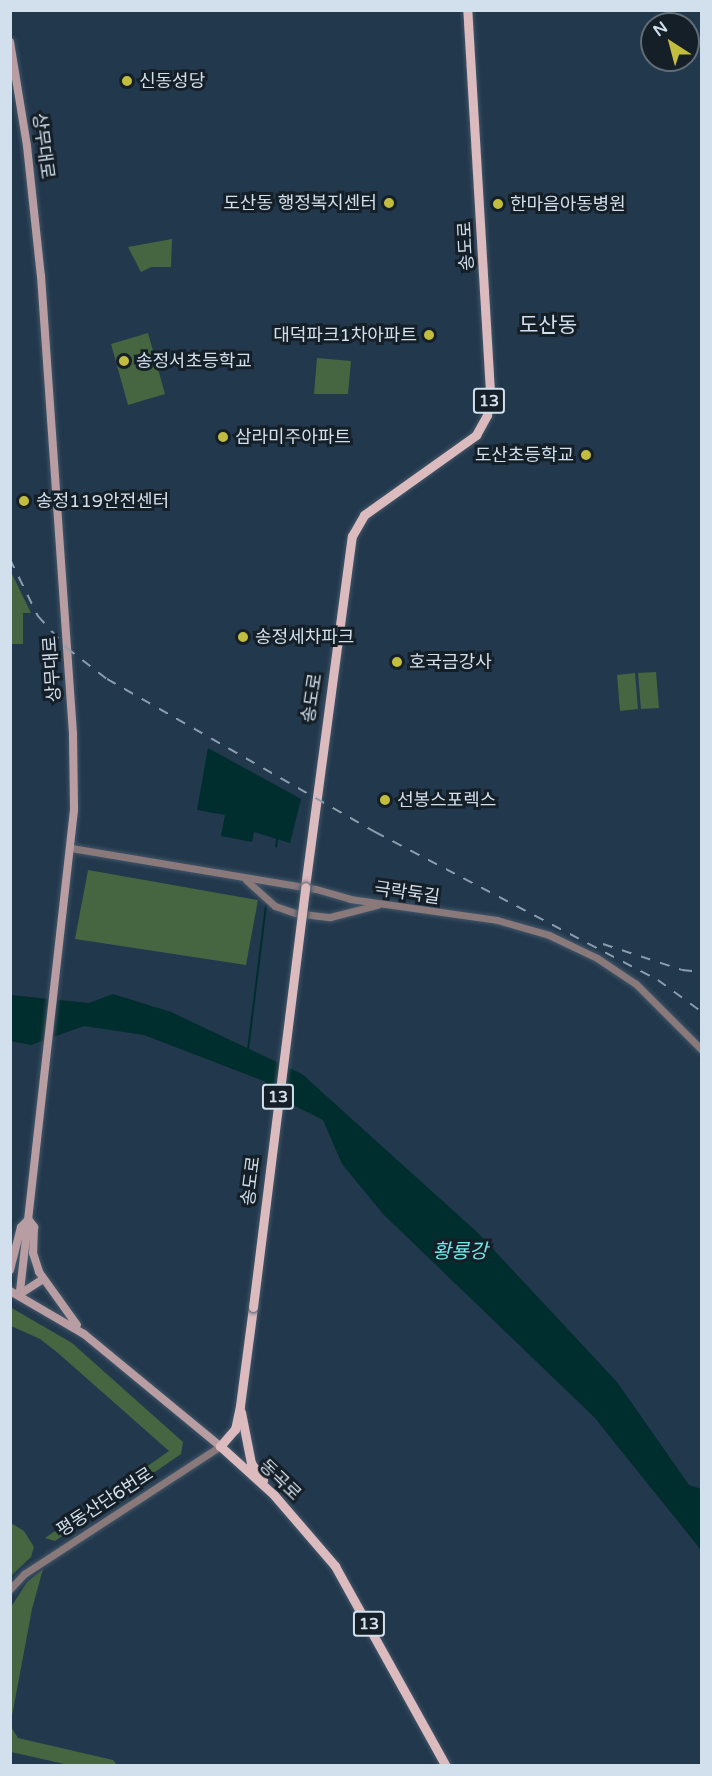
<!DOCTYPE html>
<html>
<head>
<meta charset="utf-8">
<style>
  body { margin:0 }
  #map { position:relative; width:712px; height:1776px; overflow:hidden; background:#22384c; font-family:"Varela Round","Noto Sans KR",sans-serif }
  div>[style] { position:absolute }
  .green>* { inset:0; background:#466541 }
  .water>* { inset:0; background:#002d2d }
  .stream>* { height:1.5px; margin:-0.75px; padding:0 0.75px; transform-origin:0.75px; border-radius:0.75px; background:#002d2d }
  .roads { filter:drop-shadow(0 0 2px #425669) drop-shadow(0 0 2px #425669) }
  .tertiary>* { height:7px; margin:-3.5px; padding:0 3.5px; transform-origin:3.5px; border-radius:3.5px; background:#89797b }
  .secondary>* { height:8px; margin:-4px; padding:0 4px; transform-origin:4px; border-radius:4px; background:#b89ea2 }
  .primary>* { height:9px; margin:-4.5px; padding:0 4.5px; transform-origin:4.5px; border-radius:4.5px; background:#dcbbbf }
  .rail>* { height:1.5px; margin-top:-0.75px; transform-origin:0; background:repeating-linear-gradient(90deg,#8c9dad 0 10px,transparent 0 20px) }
  .bridges { filter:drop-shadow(0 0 2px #425669) drop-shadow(0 0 2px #425669) }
  .primary-bridge>* { height:9px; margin:-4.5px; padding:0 4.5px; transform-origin:4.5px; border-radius:4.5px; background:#dcbbbf }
  .dots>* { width:16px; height:16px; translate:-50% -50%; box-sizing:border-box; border:3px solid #151f28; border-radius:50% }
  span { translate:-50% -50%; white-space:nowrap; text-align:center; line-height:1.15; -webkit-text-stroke:6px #151f28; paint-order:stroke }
  .shield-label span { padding:2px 4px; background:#151f28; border:2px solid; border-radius:4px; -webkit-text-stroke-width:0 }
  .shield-label { font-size:16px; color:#d2dfec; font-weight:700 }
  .poi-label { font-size:18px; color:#d2dfec }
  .left { translate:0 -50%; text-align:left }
  .right { translate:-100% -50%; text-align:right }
  .street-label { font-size:18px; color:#d2dfec }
  .water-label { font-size:20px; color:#6ee9e8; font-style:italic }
  .quarter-label { font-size:21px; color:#d2dfec }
  .frame { position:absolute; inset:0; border:12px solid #d2dfec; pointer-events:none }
  .north { position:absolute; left:640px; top:12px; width:60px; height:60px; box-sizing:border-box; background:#151f28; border:2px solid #616c76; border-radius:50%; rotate:324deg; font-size:16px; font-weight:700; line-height:24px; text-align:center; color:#d2dfec }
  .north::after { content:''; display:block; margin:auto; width:21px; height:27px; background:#c2bd3f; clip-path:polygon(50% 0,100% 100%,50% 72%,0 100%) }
</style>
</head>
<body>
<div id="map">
  <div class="green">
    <i style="clip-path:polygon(172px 239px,171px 267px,151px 267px,141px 272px,128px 247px)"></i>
    <i style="clip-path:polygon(148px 333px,165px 394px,128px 405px,111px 344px)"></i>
    <i style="clip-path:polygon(317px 358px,351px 361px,348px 394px,314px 394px)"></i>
    <i style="clip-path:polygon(10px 570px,31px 613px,23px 613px,23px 644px,11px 644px)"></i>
    <i style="clip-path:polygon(656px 672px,659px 708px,641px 709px,638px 673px)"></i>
    <i style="clip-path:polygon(635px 673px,638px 709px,620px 711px,617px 675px)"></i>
    <i style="clip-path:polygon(88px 870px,258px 900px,246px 965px,75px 939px)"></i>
    <i style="clip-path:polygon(10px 1307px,72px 1343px,183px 1442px,181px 1454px,55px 1541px,45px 1538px,169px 1451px,58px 1353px,40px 1339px,11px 1326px)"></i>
    <i style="clip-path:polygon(11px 1523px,24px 1531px,34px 1547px,31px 1557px,11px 1576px)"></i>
    <i style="clip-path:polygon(43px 1569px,32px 1609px,11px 1721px,11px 1607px,27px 1582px)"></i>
    <i style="clip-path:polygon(11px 1727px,18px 1738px,113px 1760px,117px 1765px,69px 1765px,11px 1752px)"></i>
  </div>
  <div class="water">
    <i style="clip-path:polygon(208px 748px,301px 799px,290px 843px,254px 832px,252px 842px,221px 836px,225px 815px,197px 810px)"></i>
    <i style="clip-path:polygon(113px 994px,171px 1012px,302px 1074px,478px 1233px,617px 1382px,689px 1485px,701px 1489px,701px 1550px,594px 1417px,383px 1214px,342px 1164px,323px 1120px,291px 1104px,264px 1081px,144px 1035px,84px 1026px,31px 1045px,11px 1041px,11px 995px,89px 1003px)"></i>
  </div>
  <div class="stream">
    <i style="left:276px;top:847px;width:7px;rotate:-82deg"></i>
    <i style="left:248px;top:1050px;width:146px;rotate:-82.9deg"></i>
  </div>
  <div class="roads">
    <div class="tertiary">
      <i style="left:71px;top:848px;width:248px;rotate:9.5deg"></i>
      <i style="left:316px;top:889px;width:35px;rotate:16deg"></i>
      <i style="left:350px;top:899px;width:148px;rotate:8.1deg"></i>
      <i style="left:497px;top:920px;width:54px;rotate:16.1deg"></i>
      <i style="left:549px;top:935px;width:53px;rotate:25.6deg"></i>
      <i style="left:597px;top:958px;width:47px;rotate:33.7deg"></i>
      <i style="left:636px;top:984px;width:93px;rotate:45deg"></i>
      <i style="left:246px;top:880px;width:39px;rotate:42deg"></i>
      <i style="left:275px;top:906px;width:21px;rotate:19deg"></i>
      <i style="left:295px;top:913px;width:35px;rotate:7deg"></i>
      <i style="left:330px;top:917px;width:49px;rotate:-14.3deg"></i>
      <i style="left:10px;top:1589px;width:21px;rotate:-47deg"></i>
      <i style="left:24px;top:1574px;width:234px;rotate:-33.1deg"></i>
    </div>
    <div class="secondary">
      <i style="left:10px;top:42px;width:105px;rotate:80.7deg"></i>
      <i style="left:27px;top:146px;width:131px;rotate:83.9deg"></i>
      <i style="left:41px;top:276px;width:460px;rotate:86deg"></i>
      <i style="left:73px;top:735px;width:75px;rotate:89.2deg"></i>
      <i style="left:74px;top:810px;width:487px;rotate:96.4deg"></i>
      <i style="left:29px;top:1220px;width:9px;rotate:54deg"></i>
      <i style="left:34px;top:1227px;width:26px;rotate:92deg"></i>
      <i style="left:33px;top:1253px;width:20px;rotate:72deg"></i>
      <i style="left:39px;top:1272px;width:65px;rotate:54.4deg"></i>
      <i style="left:10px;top:1270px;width:44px;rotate:-75.7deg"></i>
      <i style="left:21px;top:1227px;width:10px;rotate:-45deg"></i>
      <i style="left:10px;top:1291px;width:86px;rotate:30.2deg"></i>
      <i style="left:84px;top:1334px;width:176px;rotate:39.5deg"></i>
      <i style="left:20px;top:1294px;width:27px;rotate:-33deg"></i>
    </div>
    <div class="primary">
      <i style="left:305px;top:887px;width:354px;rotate:-82.4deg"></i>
      <i style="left:352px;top:536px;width:24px;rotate:-60deg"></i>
      <i style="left:364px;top:515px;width:138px;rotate:-35.5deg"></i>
      <i style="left:476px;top:435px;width:23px;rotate:-61deg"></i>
      <i style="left:487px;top:415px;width:23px;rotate:-83deg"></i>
      <i style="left:490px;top:392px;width:383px;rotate:-93.4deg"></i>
      <i style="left:253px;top:1307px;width:100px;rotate:97.5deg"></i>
      <i style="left:240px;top:1406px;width:24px;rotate:102deg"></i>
      <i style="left:235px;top:1429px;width:23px;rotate:131deg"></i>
      <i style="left:220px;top:1446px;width:73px;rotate:42.2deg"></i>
      <i style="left:274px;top:1495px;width:94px;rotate:49.3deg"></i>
      <i style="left:335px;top:1566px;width:229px;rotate:61deg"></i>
      <i style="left:241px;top:1412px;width:52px;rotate:78.9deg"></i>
      <i style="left:251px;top:1463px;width:21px;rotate:55deg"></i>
    </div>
  </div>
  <div class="rail">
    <i style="left:10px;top:559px;width:64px;rotate:63.8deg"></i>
    <i style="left:38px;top:616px;width:43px;rotate:47.8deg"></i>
    <i style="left:67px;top:648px;width:51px;rotate:37.8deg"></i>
    <i style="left:107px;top:679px;width:309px;rotate:29.7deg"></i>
    <i style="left:375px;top:832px;width:319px;rotate:27.6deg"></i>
    <i style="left:658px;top:980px;width:54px;rotate:36deg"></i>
    <i style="left:603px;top:944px;width:83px;rotate:18.2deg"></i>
    <i style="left:682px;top:970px;width:20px;rotate:6deg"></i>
  </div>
  <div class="bridges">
    <div class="primary-bridge">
      <i style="left:253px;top:1307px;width:423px;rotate:-82.9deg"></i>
    </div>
  </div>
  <div class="dots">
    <i style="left:127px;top:81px;background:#c2bd3f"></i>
    <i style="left:389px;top:203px;background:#c2bd3f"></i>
    <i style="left:498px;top:204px;background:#c2bd3f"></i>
    <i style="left:429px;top:335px;background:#c2bd3f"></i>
    <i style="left:124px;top:361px;background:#c2bd3f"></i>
    <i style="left:223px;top:437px;background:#c2bd3f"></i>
    <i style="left:586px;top:455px;background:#c2bd3f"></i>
    <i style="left:24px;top:501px;background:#c2bd3f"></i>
    <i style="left:243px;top:637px;background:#c2bd3f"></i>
    <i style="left:397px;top:662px;background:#c2bd3f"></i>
    <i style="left:385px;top:800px;background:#c2bd3f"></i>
  </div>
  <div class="shield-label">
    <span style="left:489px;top:401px">13</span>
    <span style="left:278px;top:1097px">13</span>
    <span style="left:369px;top:1624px">13</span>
  </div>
  <div class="poi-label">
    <span class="left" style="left:139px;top:81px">신동성당</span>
    <span class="right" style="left:377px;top:203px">도산동 행정복지센터</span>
    <span class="left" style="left:510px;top:204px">한마음아동병원</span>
    <span class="right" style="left:417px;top:335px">대덕파크1차아파트</span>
    <span class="left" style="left:136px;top:361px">송정서초등학교</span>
    <span class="left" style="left:235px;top:437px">삼라미주아파트</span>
    <span class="right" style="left:574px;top:455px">도산초등학교</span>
    <span class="left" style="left:36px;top:501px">송정119안전센터</span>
    <span class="left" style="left:255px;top:637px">송정세차파크</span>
    <span class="left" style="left:409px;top:662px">호국금강사</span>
    <span class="left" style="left:397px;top:800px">선봉스포렉스</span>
  </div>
  <div class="street-label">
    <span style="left:43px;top:146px;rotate:82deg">상무대로</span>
    <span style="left:466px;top:246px;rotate:-93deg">송도로</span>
    <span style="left:52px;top:669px;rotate:-94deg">상무대로</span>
    <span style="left:312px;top:698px;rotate:-81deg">송도로</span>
    <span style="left:407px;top:893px;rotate:8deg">극락둑길</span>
    <span style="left:251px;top:1181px;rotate:-83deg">송도로</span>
    <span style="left:280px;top:1480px;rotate:44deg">동곡로</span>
    <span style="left:105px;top:1502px;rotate:-33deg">평동산단6번로</span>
  </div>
  <div class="water-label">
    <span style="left:460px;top:1252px">황룡강</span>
  </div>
  <div class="quarter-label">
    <span style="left:548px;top:326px">도산동</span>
  </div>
  <div class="frame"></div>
  <div class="north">N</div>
</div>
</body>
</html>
